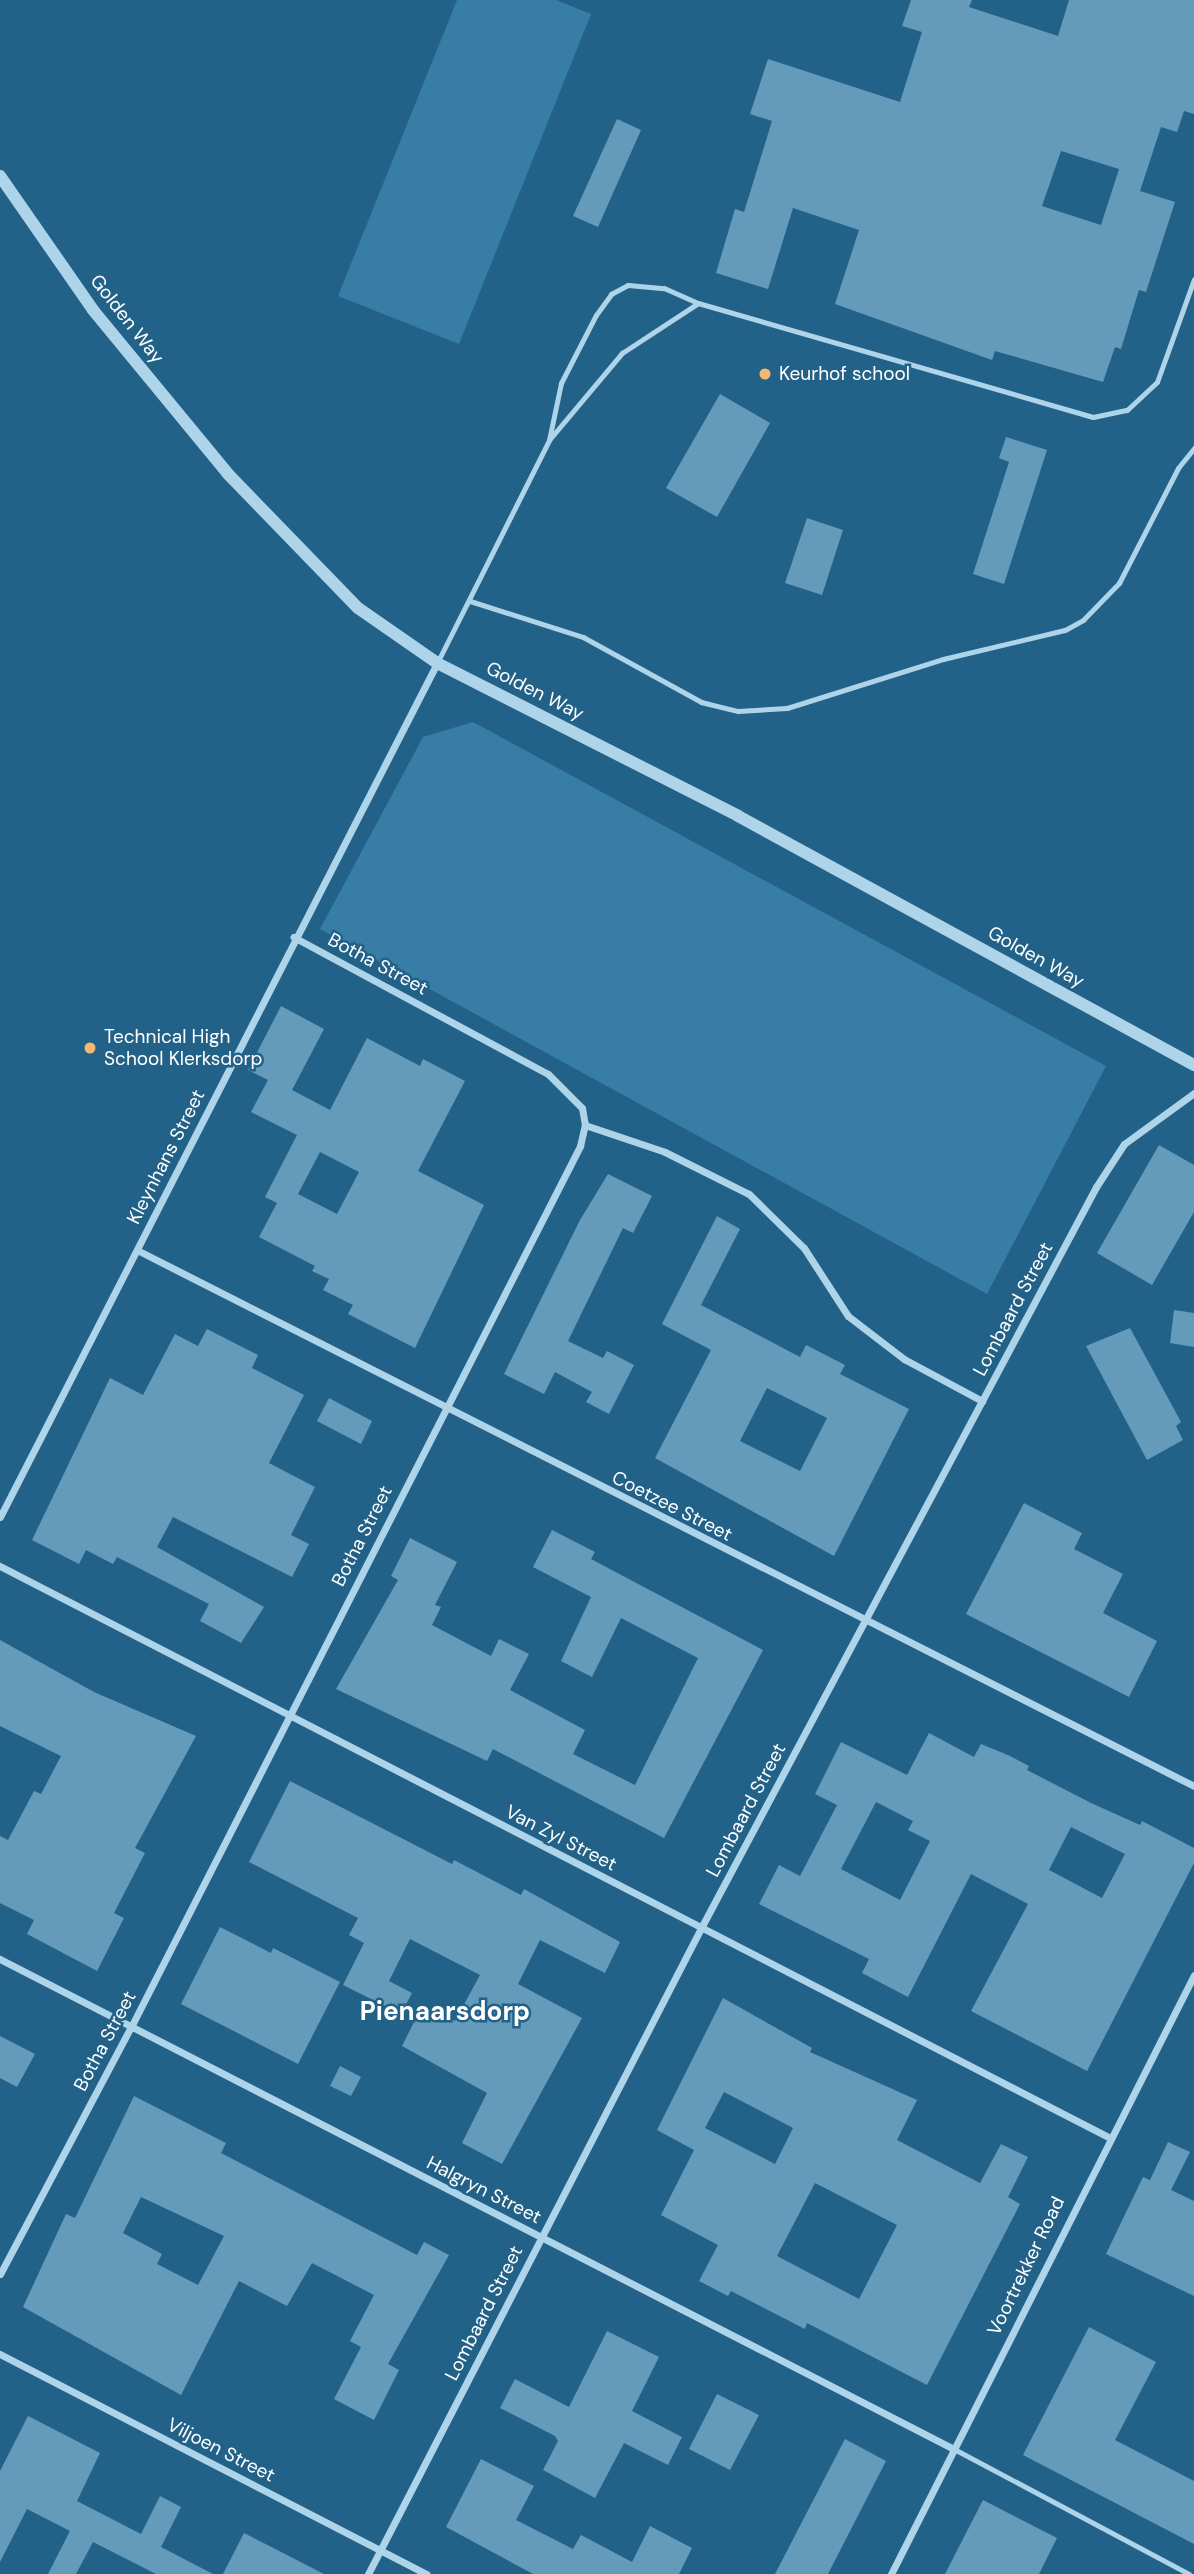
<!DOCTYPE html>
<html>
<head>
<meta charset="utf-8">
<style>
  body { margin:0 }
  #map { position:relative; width:1194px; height:2574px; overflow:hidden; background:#236288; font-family:"DM Sans",sans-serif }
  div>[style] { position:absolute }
  .green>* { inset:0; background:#377da5 }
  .building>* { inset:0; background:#649bbb }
  .service>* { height:5px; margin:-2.5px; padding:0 2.5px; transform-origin:2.5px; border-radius:2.5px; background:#aed4ea }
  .minor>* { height:7px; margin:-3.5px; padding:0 3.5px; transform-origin:3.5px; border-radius:3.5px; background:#aed4ea }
  .tertiary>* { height:12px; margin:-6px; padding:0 6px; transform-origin:6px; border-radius:6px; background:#aed4ea }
  .dots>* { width:19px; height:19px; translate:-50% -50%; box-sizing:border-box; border:4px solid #236288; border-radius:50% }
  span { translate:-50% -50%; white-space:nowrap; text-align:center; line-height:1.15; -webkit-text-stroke:5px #236288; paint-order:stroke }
  .street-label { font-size:19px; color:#fff }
  .poi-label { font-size:19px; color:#fff }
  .left { translate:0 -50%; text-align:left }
  .district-label { font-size:26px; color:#fff; font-weight:700 }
</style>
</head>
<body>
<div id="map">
  <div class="green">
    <i style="clip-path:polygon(457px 0,556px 0,591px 14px,459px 344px,338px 296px)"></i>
    <i style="clip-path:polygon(473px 722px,1106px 1066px,987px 1294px,320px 929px,423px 737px)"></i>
  </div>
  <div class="building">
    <i style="clip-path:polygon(evenodd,911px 0,972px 0,969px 7px,1058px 36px,1069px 0,1194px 0,1194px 114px,1184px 111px,1177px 132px,1161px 127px,1140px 191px,1175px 202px,1146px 292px,1139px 290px,1121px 349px,1115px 347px,1103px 382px,995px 351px,992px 360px,835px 304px,859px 230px,793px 208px,768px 289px,716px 273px,735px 209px,744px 212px,772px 121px,750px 114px,768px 59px,900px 102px,922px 32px,902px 26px,911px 0,1061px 151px,1119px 169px,1101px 225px,1042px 206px,1061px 151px)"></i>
    <i style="clip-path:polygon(617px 119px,641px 130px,598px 227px,573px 216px)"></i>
    <i style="clip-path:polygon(720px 394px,770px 423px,717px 517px,666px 488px)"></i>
    <i style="clip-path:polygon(1006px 437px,1047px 450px,1004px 584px,973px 574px,1009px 462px,999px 458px)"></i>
    <i style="clip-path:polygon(807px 518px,843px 530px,822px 595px,785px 583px)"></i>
    <i style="clip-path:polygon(evenodd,281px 1006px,324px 1029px,292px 1090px,330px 1110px,367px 1038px,420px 1066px,423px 1059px,465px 1081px,418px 1171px,484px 1205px,415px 1348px,348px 1314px,353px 1305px,323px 1290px,329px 1279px,312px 1271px,315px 1266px,259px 1237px,277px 1203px,265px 1197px,297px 1135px,251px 1112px,268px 1080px,248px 1070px,281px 1006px,320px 1152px,359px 1172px,337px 1214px,298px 1194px,320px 1152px)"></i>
    <i style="clip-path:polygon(1159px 1145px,1194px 1165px,1194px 1212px,1152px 1285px,1097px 1253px)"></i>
    <i style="clip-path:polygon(608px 1174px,652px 1196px,633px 1233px,623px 1228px,568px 1341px,603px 1358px,607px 1351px,634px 1365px,609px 1414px,586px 1402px,592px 1392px,555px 1372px,544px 1394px,504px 1374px,580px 1220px)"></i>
    <i style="clip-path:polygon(evenodd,717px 1216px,740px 1229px,701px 1305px,800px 1357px,806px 1345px,845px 1365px,840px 1374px,909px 1409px,834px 1556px,655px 1458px,711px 1350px,662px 1324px,717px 1216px,767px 1388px,827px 1418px,800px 1471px,740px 1441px,767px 1388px)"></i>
    <i style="clip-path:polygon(1174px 1310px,1194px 1313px,1194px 1347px,1170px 1343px)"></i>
    <i style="clip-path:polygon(1130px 1328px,1181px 1422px,1176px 1426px,1183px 1440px,1147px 1460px,1086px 1346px)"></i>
    <i style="clip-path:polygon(207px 1329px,258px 1355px,252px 1368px,304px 1395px,269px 1463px,315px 1487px,291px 1535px,309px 1544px,292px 1577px,173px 1517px,157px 1547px,264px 1607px,241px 1643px,200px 1621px,209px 1604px,117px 1557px,113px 1564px,86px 1550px,79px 1564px,32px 1540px,110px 1378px,143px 1395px,175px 1334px,198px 1346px)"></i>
    <i style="clip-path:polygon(329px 1398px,372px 1421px,361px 1444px,317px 1421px)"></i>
    <i style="clip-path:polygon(1024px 1503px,1082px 1533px,1074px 1549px,1123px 1574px,1103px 1613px,1157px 1641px,1129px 1697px,966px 1614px)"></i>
    <i style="clip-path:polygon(552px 1530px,595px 1552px,591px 1559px,763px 1650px,664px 1838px,493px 1749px,487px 1761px,336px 1689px,398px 1580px,391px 1576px,410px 1538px,457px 1562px,435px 1605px,441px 1607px,432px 1625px,491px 1656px,499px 1639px,529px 1654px,510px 1690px,585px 1730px,573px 1754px,635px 1785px,698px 1658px,621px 1618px,592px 1677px,561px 1661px,591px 1597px,533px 1567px)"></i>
    <i style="clip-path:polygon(0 1640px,94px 1692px,196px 1736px,135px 1848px,145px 1853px,114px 1913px,124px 1918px,97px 1971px,27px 1934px,34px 1920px,0 1903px,0 1836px,8px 1840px,34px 1791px,41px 1794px,61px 1756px,0 1726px)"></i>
    <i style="clip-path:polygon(evenodd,929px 1733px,974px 1757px,981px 1744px,1010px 1756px,1029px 1766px,1027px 1770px,1091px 1803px,1140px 1825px,1142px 1821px,1194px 1848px,1194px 1863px,1087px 2071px,971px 2011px,1028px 1904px,971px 1874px,908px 1997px,862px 1973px,869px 1959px,759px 1904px,779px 1865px,800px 1876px,837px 1805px,815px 1794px,841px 1742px,907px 1775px,929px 1733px,876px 1802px,913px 1821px,908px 1830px,930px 1841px,900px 1900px,841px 1869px,876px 1802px,929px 1733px,1071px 1827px,1125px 1854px,1102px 1898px,1049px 1870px,1071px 1827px)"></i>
    <i style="clip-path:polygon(290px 1781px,452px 1864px,454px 1860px,521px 1895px,524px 1889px,620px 1942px,605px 1973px,540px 1940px,518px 1984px,582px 2018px,502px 2164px,462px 2143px,487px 2093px,402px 2046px,423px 2004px,455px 2021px,480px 1975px,410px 1939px,389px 1981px,412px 1993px,401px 2014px,343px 1985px,364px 1943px,349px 1935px,358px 1918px,249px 1862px)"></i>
    <i style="clip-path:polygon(220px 1927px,271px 1953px,273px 1948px,340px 1982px,298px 2064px,181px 2004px)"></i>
    <i style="clip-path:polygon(evenodd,723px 1998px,812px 2048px,810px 2052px,917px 2100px,897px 2140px,980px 2183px,1001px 2144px,1028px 2157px,1008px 2197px,1020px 2204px,927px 2385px,807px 2323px,805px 2329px,731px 2291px,728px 2296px,699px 2281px,718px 2245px,661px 2215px,694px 2150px,657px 2130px,723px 1998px,724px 2092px,793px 2128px,775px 2164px,705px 2128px,724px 2092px,723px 1998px,815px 2183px,897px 2225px,859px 2299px,777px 2256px,815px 2183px)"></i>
    <i style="clip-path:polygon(0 2036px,35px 2054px,17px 2087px,0 2078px)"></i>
    <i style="clip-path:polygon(340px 2066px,361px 2077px,351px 2096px,330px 2086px)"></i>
    <i style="clip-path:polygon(evenodd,134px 2096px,226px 2143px,221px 2153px,417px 2255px,424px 2242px,449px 2255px,388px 2364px,399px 2370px,374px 2420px,334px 2399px,361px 2347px,350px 2341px,374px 2295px,312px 2263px,287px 2306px,239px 2281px,181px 2395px,23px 2307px,66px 2214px,75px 2218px,134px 2096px,141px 2197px,224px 2236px,198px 2285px,157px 2264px,162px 2254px,123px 2233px,141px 2197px)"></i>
    <i style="clip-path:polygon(1168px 2142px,1190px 2152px,1171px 2190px,1194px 2201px,1194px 2296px,1106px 2254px,1143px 2177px,1150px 2180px)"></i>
    <i style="clip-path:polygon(1089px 2327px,1156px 2362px,1115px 2440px,1194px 2481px,1194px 2544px,1023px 2455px)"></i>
    <i style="clip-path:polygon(607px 2331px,659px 2357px,632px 2411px,682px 2437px,668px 2465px,624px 2443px,595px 2498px,543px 2470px,558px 2441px,555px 2436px,500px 2408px,515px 2379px,569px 2407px)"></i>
    <i style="clip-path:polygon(717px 2394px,759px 2415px,730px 2470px,689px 2449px)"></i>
    <i style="clip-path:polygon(28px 2416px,100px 2453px,77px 2501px,141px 2534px,160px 2496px,181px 2507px,161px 2547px,213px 2574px,156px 2574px,93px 2542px,76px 2574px,48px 2574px,70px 2531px,27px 2509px,0 2562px,0 2471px)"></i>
    <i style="clip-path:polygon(845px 2439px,886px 2461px,828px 2574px,775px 2574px)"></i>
    <i style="clip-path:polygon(481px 2459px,534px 2486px,516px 2520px,573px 2549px,581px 2535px,632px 2562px,650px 2526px,692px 2548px,679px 2574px,533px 2574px,446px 2527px)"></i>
    <i style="clip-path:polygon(983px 2500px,1057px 2538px,1039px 2574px,945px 2574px)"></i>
    <i style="clip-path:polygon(244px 2533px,324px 2574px,223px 2574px)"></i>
  </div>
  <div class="service">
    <i style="left:549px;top:440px;width:58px;rotate:-78.1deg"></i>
    <i style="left:561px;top:383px;width:76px;rotate:-62.8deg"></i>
    <i style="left:596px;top:315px;width:26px;rotate:-54deg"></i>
    <i style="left:611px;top:294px;width:19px;rotate:-28deg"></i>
    <i style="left:628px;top:285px;width:36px;rotate:5deg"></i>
    <i style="left:664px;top:288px;width:37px;rotate:24deg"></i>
    <i style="left:698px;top:303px;width:411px;rotate:16.1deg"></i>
    <i style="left:1093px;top:417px;width:35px;rotate:-12deg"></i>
    <i style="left:1127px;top:410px;width:41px;rotate:-43deg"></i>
    <i style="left:1157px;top:382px;width:109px;rotate:-70.2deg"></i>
    <i style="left:470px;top:601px;width:119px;rotate:17.7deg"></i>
    <i style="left:583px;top:637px;width:135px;rotate:28.8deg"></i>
    <i style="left:701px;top:702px;width:38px;rotate:14deg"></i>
    <i style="left:738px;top:711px;width:49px;rotate:-3.5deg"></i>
    <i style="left:787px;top:708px;width:164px;rotate:-17.4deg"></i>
    <i style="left:943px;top:659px;width:125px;rotate:-13.4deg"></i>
    <i style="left:1065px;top:630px;width:21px;rotate:-29deg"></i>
    <i style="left:1083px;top:620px;width:52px;rotate:-45.8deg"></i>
    <i style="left:1119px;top:583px;width:129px;rotate:-62.8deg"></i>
    <i style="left:1178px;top:468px;width:26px;rotate:-51deg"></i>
    <i style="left:437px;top:663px;width:250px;rotate:-63.3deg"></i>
    <i style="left:549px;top:440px;width:114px;rotate:-50deg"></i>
    <i style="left:622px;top:353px;width:91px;rotate:-33.3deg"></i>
    <i style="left:954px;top:2449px;width:266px;rotate:28deg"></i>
  </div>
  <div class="minor">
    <i style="left:585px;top:1125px;width:84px;rotate:18.6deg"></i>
    <i style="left:665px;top:1152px;width:94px;rotate:26.6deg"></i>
    <i style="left:749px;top:1194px;width:77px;rotate:44.5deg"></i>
    <i style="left:804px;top:1248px;width:81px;rotate:57.1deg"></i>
    <i style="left:848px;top:1316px;width:71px;rotate:37.5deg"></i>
    <i style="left:904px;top:1359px;width:89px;rotate:28.3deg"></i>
    <i style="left:137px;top:1250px;width:1185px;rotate:26.89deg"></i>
    <i style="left:0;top:1517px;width:959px;rotate:-62.9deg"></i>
    <i style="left:0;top:1566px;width:1246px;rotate:27.26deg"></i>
    <i style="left:0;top:1959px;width:1072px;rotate:27.19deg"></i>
    <i style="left:0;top:2274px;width:280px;rotate:-62.1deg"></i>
    <i style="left:131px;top:2027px;width:989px;rotate:-62.99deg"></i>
    <i style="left:580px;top:1146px;width:22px;rotate:-77deg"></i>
    <i style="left:585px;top:1125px;width:17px;rotate:-100deg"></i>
    <i style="left:582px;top:1108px;width:48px;rotate:-135deg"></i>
    <i style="left:548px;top:1074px;width:289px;rotate:-151.7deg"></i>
    <i style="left:0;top:2354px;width:480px;rotate:27.3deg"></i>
    <i style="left:368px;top:2574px;width:727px;rotate:-62.73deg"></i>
    <i style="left:701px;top:1928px;width:840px;rotate:-61.94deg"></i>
    <i style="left:1096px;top:1187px;width:51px;rotate:-56.9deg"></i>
    <i style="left:1124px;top:1144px;width:87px;rotate:-36.1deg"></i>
    <i style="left:891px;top:2574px;width:671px;rotate:-63.17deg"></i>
  </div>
  <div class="tertiary">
    <i style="left:0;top:176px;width:163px;rotate:55.2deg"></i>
    <i style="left:93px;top:310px;width:212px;rotate:50.5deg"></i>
    <i style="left:228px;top:474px;width:187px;rotate:45.9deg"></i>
    <i style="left:358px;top:608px;width:96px;rotate:34.8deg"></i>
    <i style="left:437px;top:663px;width:338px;rotate:26.9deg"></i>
    <i style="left:738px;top:816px;width:520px;rotate:28.64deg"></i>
  </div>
  <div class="dots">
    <i style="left:765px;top:374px;background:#f5b771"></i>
    <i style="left:90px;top:1048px;background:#f5b771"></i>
  </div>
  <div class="street-label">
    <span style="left:127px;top:319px;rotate:52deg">Golden Way</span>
    <span style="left:535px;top:691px;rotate:27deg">Golden Way</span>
    <span style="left:1036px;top:957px;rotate:29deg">Golden Way</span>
    <span style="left:378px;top:964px;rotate:28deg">Botha Street</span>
    <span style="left:166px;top:1157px;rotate:-63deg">Kleynhans Street</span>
    <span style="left:1013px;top:1309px;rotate:-62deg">Lombaard Street</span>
    <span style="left:672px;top:1506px;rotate:27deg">Coetzee Street</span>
    <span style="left:362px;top:1536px;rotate:-63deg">Botha Street</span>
    <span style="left:746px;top:1810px;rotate:-62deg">Lombaard Street</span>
    <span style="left:561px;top:1838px;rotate:27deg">Van Zyl Street</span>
    <span style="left:105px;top:2041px;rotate:-62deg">Botha Street</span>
    <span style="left:484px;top:2190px;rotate:27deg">Halgryn Street</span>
    <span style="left:1026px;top:2266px;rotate:-64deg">Voortrekker Road</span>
    <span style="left:484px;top:2313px;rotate:-63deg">Lombaard Street</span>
    <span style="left:221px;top:2450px;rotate:27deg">Viljoen Street</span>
  </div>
  <div class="poi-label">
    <span class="left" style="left:779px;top:374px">Keurhof school</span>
    <span class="left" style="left:104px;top:1048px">Technical High<br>School Klerksdorp</span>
  </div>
  <div class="district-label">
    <span style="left:445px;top:2012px">Pienaarsdorp</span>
  </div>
</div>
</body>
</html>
